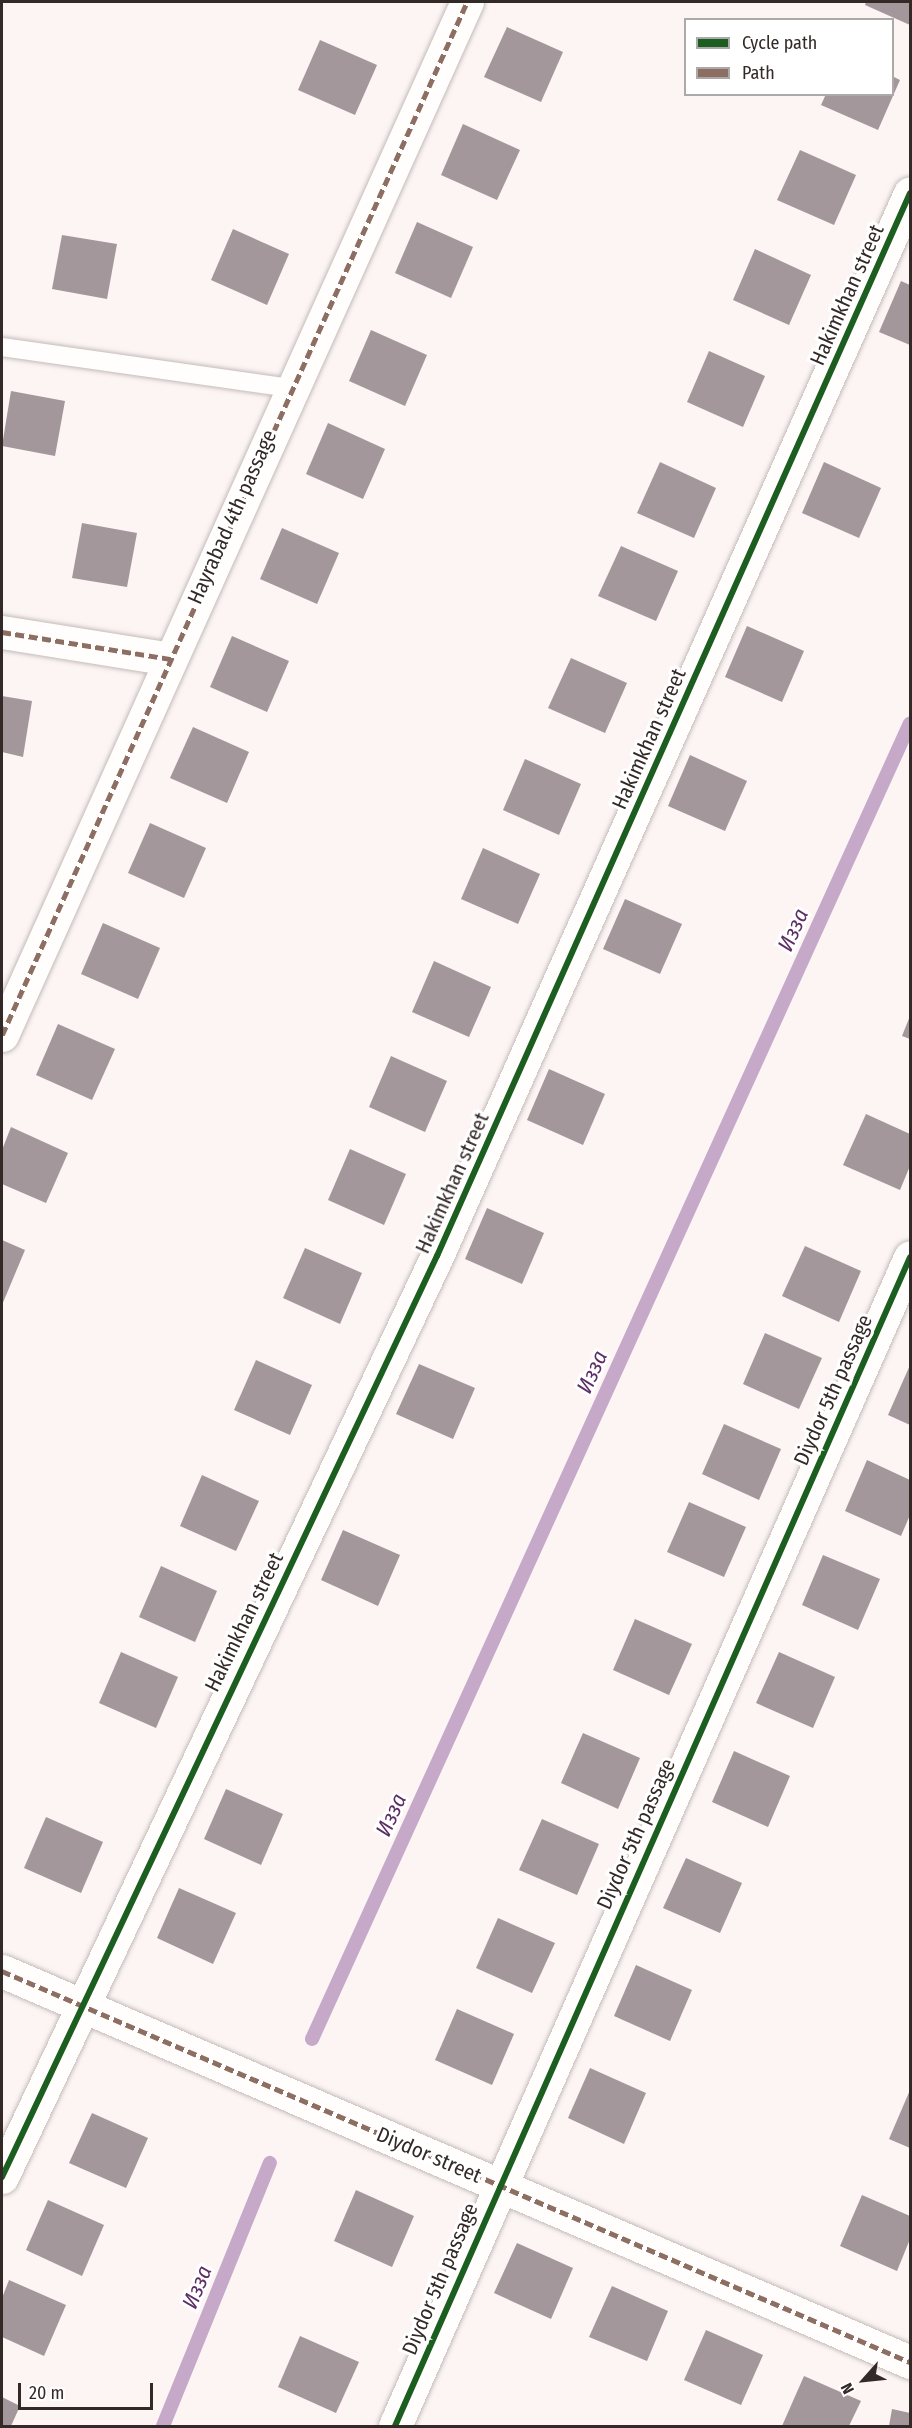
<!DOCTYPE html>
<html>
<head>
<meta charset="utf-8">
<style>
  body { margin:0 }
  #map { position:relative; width:912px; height:2428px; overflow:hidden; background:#fcf5f4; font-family:"Fira Sans Condensed",sans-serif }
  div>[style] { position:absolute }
  .stream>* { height:14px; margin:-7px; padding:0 7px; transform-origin:7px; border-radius:7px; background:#c6a9c9 }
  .building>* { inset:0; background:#a4979b }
  .roads { filter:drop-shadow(0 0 2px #c4bbba) drop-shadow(0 0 2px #c4bbba) }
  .lane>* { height:18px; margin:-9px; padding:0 9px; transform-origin:9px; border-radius:9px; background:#fffefd }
  .street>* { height:33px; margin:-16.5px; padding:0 16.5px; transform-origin:16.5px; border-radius:16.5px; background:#fffefd }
  .quiet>* { height:4.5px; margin-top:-2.25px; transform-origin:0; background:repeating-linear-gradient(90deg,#8d6e63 0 9px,transparent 0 13.5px) }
  .cycleway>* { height:6px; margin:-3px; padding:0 3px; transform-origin:3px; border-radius:3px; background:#1b5e20 }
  span { translate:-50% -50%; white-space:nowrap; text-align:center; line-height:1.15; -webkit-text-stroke:6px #fff; paint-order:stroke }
  .street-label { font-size:21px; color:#332927 }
  .water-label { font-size:22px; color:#5d2d66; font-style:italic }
  .frame { position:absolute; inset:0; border:3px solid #332927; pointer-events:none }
  .legend { position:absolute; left:684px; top:18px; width:210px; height:78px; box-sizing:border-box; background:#fff; border:2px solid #ada9a9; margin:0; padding:8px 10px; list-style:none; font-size:18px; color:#332927 }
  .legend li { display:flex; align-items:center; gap:12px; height:30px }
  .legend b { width:30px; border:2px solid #ada9a9 }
  .north { position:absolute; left:834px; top:2350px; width:60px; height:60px; -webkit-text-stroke:4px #fff; paint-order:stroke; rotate:243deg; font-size:16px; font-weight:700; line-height:24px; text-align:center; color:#332927 }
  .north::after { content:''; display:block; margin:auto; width:21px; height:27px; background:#332927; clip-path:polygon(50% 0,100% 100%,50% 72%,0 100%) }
  .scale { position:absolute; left:18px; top:2383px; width:135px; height:27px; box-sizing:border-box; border:3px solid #332927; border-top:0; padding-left:8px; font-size:18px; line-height:21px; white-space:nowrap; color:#332927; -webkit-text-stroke:4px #fff; paint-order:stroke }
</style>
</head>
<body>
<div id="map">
  <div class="stream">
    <i style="left:312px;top:2039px;width:1445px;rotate:-65.56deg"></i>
    <i style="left:163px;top:2426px;width:284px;rotate:-67.9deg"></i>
  </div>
  <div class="building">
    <i style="clip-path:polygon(866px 2px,910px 2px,910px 25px,865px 5px)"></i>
    <i style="clip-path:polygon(507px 27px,563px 52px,541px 102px,484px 77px)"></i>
    <i style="clip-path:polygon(320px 40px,377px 65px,355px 115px,298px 90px)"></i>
    <i style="clip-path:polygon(892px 76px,900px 80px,878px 130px,821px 105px,826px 94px,892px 94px)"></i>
    <i style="clip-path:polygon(463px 124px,520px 150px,497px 200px,441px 175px)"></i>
    <i style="clip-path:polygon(800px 150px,856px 175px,834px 225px,777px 200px)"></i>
    <i style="clip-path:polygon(417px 222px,473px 247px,451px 298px,395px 273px)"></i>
    <i style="clip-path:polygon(233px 229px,289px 254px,267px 305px,211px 280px)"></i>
    <i style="clip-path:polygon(62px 235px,117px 244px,107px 299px,52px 289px)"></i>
    <i style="clip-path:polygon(755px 249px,811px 275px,789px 325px,733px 300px)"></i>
    <i style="clip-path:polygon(901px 281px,910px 285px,910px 345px,879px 332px)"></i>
    <i style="clip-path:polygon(371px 330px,427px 355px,405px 406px,349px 381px)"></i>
    <i style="clip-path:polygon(709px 351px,765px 376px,743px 427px,687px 402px)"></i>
    <i style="clip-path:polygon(11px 391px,65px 401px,55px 456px,2px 446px)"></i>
    <i style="clip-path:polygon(328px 423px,385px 449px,363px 499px,306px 474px)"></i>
    <i style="clip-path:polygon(660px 462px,716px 488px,694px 538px,637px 513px)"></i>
    <i style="clip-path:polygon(824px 462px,881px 488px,859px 538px,802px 513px)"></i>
    <i style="clip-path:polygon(82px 523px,137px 533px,127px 587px,72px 578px)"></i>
    <i style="clip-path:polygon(282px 528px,339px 553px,317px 604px,260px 579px)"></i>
    <i style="clip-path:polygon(621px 546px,678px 571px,656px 621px,598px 596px)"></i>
    <i style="clip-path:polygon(747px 626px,804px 651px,782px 702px,725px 677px)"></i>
    <i style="clip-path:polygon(232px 636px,289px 661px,267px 712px,210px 687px)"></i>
    <i style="clip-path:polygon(571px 658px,627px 683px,605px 733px,548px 708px)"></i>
    <i style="clip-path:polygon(2px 696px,32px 701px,23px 757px,2px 752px)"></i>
    <i style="clip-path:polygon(193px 727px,249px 752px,227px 803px,170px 778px)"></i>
    <i style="clip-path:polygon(690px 755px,747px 781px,725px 831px,668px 806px)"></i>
    <i style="clip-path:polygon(525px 759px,581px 784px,559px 835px,503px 810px)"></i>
    <i style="clip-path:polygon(150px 823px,206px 848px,184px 898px,128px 873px)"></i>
    <i style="clip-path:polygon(483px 848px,540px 874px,518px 924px,461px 899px)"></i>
    <i style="clip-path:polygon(625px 899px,682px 924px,660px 974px,603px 949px)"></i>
    <i style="clip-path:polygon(103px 923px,160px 948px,138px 999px,81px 974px)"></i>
    <i style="clip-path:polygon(434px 961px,491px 987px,469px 1037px,412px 1012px)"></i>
    <i style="clip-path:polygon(910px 1016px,910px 1039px,902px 1036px)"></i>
    <i style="clip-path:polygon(58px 1024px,115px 1049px,92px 1100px,36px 1075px)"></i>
    <i style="clip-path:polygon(391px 1056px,447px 1081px,425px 1132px,369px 1107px)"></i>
    <i style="clip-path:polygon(549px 1069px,605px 1094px,583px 1145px,527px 1120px)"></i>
    <i style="clip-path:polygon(866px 1114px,910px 1134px,910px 1166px,900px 1190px,843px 1165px)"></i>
    <i style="clip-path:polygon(11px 1127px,68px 1153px,46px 1203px,2px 1184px,2px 1150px)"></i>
    <i style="clip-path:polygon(350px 1149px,406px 1174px,384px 1225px,328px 1200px)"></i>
    <i style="clip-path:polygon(487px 1208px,544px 1233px,522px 1284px,465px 1259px)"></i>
    <i style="clip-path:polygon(2px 1240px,25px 1250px,2px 1305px)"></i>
    <i style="clip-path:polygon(805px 1246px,861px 1271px,839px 1322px,782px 1296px)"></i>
    <i style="clip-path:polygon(305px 1248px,362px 1273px,340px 1324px,283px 1298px)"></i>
    <i style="clip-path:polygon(765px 1333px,822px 1358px,799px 1409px,743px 1384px)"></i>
    <i style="clip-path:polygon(256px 1360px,312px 1385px,290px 1435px,234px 1410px)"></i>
    <i style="clip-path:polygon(419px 1364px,475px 1388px,453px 1439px,396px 1414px)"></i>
    <i style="clip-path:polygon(910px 1365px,910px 1425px,888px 1415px)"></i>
    <i style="clip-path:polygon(724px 1424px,781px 1449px,759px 1500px,702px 1474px)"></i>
    <i style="clip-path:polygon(867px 1460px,910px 1480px,910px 1515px,901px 1536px,845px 1511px)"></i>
    <i style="clip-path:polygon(202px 1475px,259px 1501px,236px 1551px,180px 1526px)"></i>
    <i style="clip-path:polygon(689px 1502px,746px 1527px,724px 1577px,667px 1552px)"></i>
    <i style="clip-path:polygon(343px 1530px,400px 1555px,378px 1606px,321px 1580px)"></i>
    <i style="clip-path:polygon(823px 1555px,880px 1579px,858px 1630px,802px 1605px)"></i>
    <i style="clip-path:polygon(161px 1566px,217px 1591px,195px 1642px,139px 1617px)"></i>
    <i style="clip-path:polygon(635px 1619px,692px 1644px,669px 1695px,613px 1670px)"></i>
    <i style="clip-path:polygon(121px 1652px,178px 1677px,156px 1728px,99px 1703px)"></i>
    <i style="clip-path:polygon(779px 1652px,835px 1677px,813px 1728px,756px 1703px)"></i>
    <i style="clip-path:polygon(583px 1733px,640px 1758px,618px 1809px,561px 1783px)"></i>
    <i style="clip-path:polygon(734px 1751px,790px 1776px,768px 1827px,712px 1802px)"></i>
    <i style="clip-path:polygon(226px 1789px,283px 1814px,261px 1865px,204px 1839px)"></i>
    <i style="clip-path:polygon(46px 1817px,103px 1842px,81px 1893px,24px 1868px)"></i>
    <i style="clip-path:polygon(542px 1819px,599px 1844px,577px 1895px,519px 1870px)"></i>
    <i style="clip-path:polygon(686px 1858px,742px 1883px,720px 1933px,663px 1908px)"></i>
    <i style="clip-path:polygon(179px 1888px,236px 1913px,213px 1964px,157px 1938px)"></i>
    <i style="clip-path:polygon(498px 1918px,555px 1943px,532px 1993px,476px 1968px)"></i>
    <i style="clip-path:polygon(636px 1965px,692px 1990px,670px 2041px,614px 2016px)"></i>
    <i style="clip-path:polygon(457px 2009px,514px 2034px,492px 2085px,435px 2060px)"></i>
    <i style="clip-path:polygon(590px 2068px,646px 2093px,624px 2144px,568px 2118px)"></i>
    <i style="clip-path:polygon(910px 2090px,910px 2148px,889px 2139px)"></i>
    <i style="clip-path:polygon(92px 2113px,148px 2138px,126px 2188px,69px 2163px)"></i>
    <i style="clip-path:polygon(356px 2190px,414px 2216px,392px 2267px,334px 2241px)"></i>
    <i style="clip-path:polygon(862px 2195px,910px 2216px,910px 2239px,897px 2271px,840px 2246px)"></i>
    <i style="clip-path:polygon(48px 2200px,104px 2225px,82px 2276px,26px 2250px)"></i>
    <i style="clip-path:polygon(517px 2243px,573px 2268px,551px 2319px,494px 2293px)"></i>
    <i style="clip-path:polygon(9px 2280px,66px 2305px,44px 2356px,2px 2337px,2px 2298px)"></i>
    <i style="clip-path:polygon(612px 2286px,668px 2311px,647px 2361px,589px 2337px)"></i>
    <i style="clip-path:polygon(706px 2330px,763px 2355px,741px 2405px,684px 2380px)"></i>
    <i style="clip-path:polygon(300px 2336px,359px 2362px,336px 2413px,278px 2387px)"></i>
    <i style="clip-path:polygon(804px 2376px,861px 2401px,849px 2426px,782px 2426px)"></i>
    <i style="clip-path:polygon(2px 2397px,20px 2406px,11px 2426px,2px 2426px)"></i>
    <i style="clip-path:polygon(892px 2409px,910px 2413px,910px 2426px,889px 2426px)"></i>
  </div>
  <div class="roads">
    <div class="lane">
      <i style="left:2px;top:347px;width:291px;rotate:8.1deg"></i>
    </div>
    <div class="street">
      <i style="left:2px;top:632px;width:170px;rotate:9.1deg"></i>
      <i style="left:2px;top:1035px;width:1133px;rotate:-65.77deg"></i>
      <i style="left:2px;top:1971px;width:989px;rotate:23.3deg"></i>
      <i style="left:2px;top:2177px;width:1019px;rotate:-64.72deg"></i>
      <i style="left:437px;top:1256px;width:1163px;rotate:-66.01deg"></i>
      <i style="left:395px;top:2426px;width:1277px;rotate:-66.22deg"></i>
    </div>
  </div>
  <div class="quiet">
    <i style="left:2px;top:632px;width:170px;rotate:9.1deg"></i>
    <i style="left:2px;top:1035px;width:1133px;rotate:-65.77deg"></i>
    <i style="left:2px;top:1971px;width:989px;rotate:23.3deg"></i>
  </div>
  <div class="cycleway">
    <i style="left:2px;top:2177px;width:1019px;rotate:-64.72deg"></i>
    <i style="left:437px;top:1256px;width:1163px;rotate:-66.01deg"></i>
    <i style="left:395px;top:2426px;width:1277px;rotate:-66.22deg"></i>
  </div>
  <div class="street-label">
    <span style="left:847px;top:295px;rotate:-66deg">Hakimkhаn street</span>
    <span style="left:232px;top:517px;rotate:-66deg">Hayrabad 4th passage</span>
    <span style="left:649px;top:739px;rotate:-66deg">Hakimkhаn street</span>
    <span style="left:452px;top:1183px;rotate:-66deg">Hakimkhаn street</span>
    <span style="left:833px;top:1390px;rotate:-66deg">Diydor 5th passage</span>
    <span style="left:244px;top:1622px;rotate:-64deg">Hakimkhаn street</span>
    <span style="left:636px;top:1834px;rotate:-66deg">Diydor 5th passage</span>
    <span style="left:429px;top:2155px;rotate:23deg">Diydor street</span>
    <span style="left:440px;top:2279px;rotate:-67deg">Diydor 5th passage</span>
  </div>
  <div class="water-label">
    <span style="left:793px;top:930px;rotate:-66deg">Изза</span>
    <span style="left:592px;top:1372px;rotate:-66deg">Изза</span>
    <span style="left:391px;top:1815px;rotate:-66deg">Изза</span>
    <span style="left:197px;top:2287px;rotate:-68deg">Изза</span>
  </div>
  <div class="frame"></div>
  <ul class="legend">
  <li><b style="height:8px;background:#1b5e20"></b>Cycle path</li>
  <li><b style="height:8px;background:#8d6e63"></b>Path</li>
  </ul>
  <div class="north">N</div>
  <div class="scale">20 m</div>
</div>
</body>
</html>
